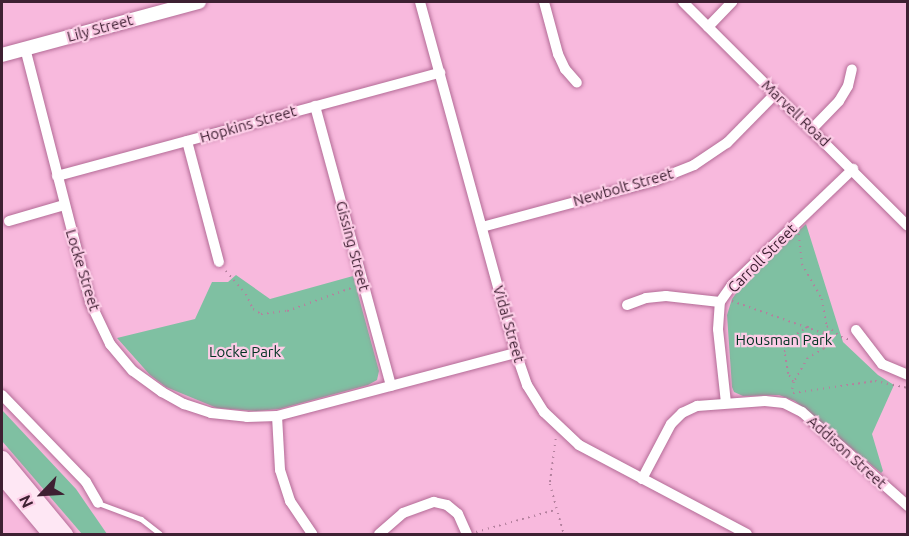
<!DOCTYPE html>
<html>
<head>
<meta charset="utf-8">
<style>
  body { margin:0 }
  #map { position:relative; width:909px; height:536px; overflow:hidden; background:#f8b9dd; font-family:Ubuntu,sans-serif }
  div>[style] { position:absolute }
  .green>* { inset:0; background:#7fc0a2 }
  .path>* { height:1.5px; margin-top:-0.75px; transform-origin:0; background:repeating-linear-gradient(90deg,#b4819e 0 1.5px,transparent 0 6px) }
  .roads { filter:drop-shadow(0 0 2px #b36b96) drop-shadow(0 0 2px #b36b96) }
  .service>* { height:5px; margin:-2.5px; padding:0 2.5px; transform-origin:2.5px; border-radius:2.5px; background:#fff }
  .minor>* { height:10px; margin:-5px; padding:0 5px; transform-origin:5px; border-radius:5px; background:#fff }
  .tertiary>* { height:14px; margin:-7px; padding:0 7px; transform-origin:7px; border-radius:7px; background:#fff }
  .secondary>* { height:15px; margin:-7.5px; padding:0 7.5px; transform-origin:7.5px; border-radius:7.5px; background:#fee7f4 }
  span { translate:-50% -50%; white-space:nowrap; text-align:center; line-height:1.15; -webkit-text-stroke:4.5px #fccce6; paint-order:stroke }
  .street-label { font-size:15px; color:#3e2032 }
  .park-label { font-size:15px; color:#023322 }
  .frame { position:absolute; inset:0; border:3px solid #3e2032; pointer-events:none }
  .north { position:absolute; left:12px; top:464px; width:60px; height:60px; -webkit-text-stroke:4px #fccce6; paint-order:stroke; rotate:245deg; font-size:16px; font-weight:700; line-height:24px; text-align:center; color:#3e2032 }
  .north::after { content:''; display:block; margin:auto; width:21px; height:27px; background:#3e2032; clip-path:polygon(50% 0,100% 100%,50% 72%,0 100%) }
</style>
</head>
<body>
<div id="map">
  <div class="green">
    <i style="clip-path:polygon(806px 224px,843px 342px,878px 375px,894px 385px,872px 434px,883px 471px,881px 473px,795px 401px,779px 395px,743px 396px,734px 392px,732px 387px,727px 315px,732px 299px,742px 285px)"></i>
    <i style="clip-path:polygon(236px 275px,270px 299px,353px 276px,379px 371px,377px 380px,368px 385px,279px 409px,256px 411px,217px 408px,166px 387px,150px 375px,117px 338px,195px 319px,212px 282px,228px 282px)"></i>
    <i style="clip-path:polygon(2px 410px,76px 489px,107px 534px,82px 534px,2px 441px)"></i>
  </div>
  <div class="path">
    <i style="left:799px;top:234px;width:30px;rotate:84deg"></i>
    <i style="left:802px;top:264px;width:40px;rotate:60.3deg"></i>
    <i style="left:822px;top:299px;width:27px;rotate:80deg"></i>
    <i style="left:827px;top:326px;width:18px;rotate:38deg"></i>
    <i style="left:841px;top:337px;width:10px;rotate:17deg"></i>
    <i style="left:226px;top:271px;width:30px;rotate:49deg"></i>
    <i style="left:246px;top:294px;width:17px;rotate:65deg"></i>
    <i style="left:253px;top:309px;width:9px;rotate:32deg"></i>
    <i style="left:261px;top:314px;width:26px;rotate:-7deg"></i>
    <i style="left:287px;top:311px;width:71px;rotate:-19.7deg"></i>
    <i style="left:732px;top:301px;width:99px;rotate:19.5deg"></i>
    <i style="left:825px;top:334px;width:8px;rotate:76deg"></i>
    <i style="left:827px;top:342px;width:8px;rotate:113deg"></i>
    <i style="left:824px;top:349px;width:18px;rotate:151deg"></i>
    <i style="left:808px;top:358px;width:28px;rotate:120deg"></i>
    <i style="left:794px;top:382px;width:10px;rotate:101deg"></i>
    <i style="left:823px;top:332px;width:10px"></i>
    <i style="left:793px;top:382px;width:9px;rotate:-122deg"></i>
    <i style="left:788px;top:374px;width:22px;rotate:-100deg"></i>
    <i style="left:784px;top:352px;width:17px;rotate:-62deg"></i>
    <i style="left:792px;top:337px;width:20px;rotate:-33deg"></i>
    <i style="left:793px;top:393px;width:83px;rotate:-8.3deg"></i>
    <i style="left:875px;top:381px;width:34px;rotate:12deg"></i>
    <i style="left:556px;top:439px;width:45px;rotate:97.6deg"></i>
    <i style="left:550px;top:484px;width:52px;rotate:74.4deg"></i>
    <i style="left:476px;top:532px;width:82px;rotate:-15.6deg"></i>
  </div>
  <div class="roads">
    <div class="service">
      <i style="left:98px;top:503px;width:46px;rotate:20.4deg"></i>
      <i style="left:141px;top:519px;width:24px;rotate:38deg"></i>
    </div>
    <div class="minor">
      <i style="left:420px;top:2px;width:364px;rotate:74.7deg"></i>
      <i style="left:516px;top:353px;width:34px;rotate:71deg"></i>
      <i style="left:527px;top:385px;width:32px;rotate:58deg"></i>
      <i style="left:544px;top:412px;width:48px;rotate:43.3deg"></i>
      <i style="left:579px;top:445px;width:190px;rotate:27.9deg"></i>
      <i style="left:544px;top:2px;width:54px;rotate:74.9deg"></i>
      <i style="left:558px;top:54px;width:17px;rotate:65deg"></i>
      <i style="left:565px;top:69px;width:18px;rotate:49deg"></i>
      <i style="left:683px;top:2px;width:317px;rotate:44.9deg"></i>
      <i style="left:708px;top:27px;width:35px;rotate:-46deg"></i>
      <i style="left:25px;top:48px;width:262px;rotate:75.6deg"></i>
      <i style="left:90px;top:302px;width:47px;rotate:64.5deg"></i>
      <i style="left:110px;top:344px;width:35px;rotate:50deg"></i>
      <i style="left:133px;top:371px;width:36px;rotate:36deg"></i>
      <i style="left:162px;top:392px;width:25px;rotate:29deg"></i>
      <i style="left:184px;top:404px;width:28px;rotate:18deg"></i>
      <i style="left:211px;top:413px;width:36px;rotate:6deg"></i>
      <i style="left:247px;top:417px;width:30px;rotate:-2deg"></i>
      <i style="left:277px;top:416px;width:247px;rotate:-14.8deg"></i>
      <i style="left:315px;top:106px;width:290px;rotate:74.8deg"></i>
      <i style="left:812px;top:129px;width:39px;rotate:-46deg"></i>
      <i style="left:839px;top:101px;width:17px;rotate:-59deg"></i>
      <i style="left:848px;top:86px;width:17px;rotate:-77deg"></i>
      <i style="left:187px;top:141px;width:125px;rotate:75.2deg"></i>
      <i style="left:57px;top:176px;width:397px;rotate:-15.1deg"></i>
      <i style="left:9px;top:221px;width:57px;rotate:-16.2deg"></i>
      <i style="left:482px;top:227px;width:178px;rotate:-15deg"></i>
      <i style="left:654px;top:181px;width:43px;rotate:-21.8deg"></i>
      <i style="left:694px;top:165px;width:40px;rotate:-34deg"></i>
      <i style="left:727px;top:143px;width:69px;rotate:-45.6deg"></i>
      <i style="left:627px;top:305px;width:20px;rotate:-20deg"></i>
      <i style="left:646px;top:298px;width:20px;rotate:-6deg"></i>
      <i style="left:666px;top:296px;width:54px;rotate:6.3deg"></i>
      <i style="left:856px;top:330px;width:43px;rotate:52.6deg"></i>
      <i style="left:882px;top:364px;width:28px;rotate:23deg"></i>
      <i style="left:2px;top:395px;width:121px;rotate:46deg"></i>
      <i style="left:86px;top:482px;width:24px;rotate:60deg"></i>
      <i style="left:726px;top:403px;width:74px;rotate:-96.2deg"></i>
      <i style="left:718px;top:329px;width:27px;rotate:-86deg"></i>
      <i style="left:720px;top:302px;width:21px;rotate:-55deg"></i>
      <i style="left:732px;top:285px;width:168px;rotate:-43.8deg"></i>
      <i style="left:277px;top:416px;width:54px;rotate:86.8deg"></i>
      <i style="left:280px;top:470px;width:33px;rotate:72deg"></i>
      <i style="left:290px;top:501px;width:40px;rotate:56deg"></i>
      <i style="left:642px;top:479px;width:62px;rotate:-62.2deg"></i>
      <i style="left:671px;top:424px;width:16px;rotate:-45deg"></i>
      <i style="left:682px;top:413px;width:17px;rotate:-25deg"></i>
      <i style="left:697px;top:406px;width:68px;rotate:-4.2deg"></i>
      <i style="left:765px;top:401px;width:19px;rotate:6deg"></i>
      <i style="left:784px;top:403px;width:20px;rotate:27deg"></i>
      <i style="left:802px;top:412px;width:142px;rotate:41.6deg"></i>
      <i style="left:379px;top:534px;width:32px;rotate:-41deg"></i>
      <i style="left:403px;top:513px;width:33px;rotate:-20deg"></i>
      <i style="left:434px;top:502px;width:13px;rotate:13deg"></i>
      <i style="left:447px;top:505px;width:14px;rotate:39deg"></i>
      <i style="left:458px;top:514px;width:22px;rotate:66deg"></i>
    </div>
    <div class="tertiary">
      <i style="left:2px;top:55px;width:204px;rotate:-15.1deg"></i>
    </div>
    <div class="secondary">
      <i style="left:2px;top:458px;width:99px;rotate:50.3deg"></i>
      <i style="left:2px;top:477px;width:75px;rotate:49.9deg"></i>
    </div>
  </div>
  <div class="street-label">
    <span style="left:100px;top:28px;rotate:-15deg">Lily Street</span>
    <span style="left:796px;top:113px;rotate:44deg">Marvell Road</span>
    <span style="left:248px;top:124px;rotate:-16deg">Hopkins Street</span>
    <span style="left:623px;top:187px;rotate:-16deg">Newbolt Street</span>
    <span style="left:353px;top:246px;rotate:75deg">Gissing Street</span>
    <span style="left:762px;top:258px;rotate:-45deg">Carroll Street</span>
    <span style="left:83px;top:270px;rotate:73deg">Locke Street</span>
    <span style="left:509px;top:324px;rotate:74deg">Vidal Street</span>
    <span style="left:847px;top:452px;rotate:42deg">Addison Street</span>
  </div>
  <div class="park-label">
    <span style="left:784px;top:340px">Housman Park</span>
    <span style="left:245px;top:352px">Locke Park</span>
  </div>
  <div class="frame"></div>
  <div class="north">N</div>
</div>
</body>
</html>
